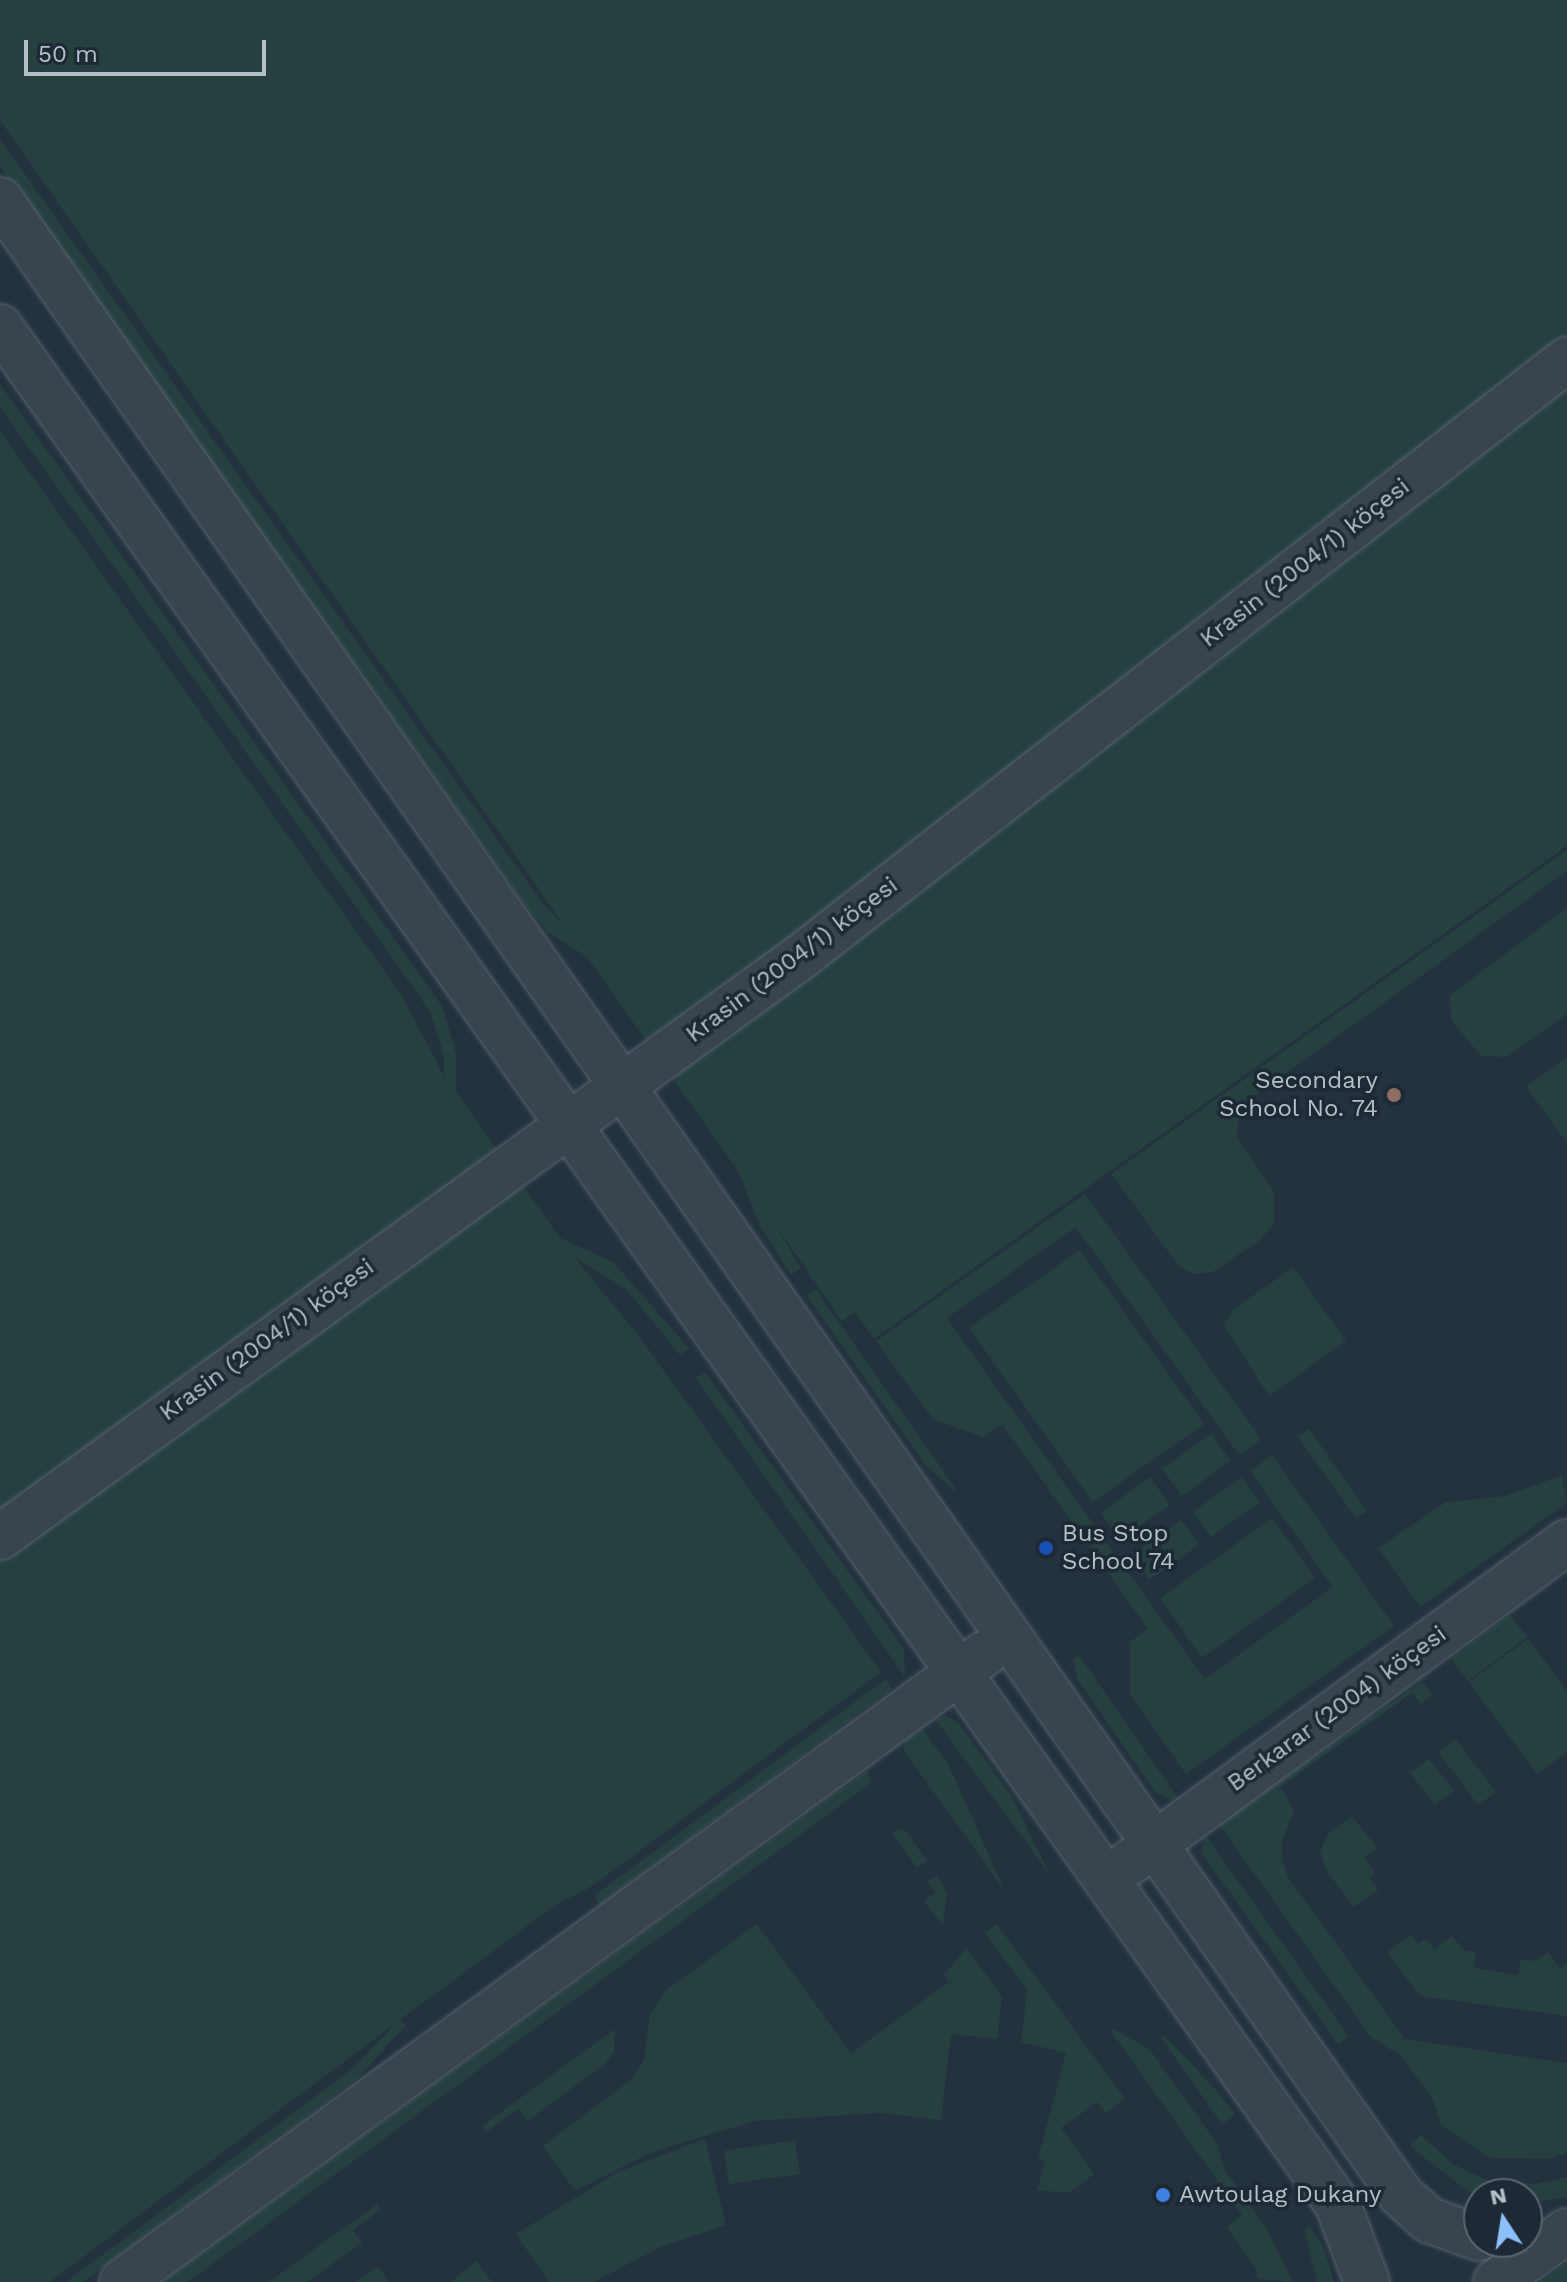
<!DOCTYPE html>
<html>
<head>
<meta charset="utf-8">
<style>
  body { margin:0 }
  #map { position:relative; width:1567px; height:2282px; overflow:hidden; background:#24323f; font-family:"Work Sans",sans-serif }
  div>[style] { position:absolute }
  .green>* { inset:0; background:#264040 }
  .roads { filter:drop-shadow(0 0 2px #56626d) drop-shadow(0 0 2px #56626d) }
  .minor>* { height:44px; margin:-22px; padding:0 22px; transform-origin:22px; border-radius:22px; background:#39444f }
  .dots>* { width:22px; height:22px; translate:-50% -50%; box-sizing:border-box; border:4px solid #1d2934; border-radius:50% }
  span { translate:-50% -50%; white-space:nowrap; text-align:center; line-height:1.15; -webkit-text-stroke:7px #1d2934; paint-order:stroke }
  .street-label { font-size:24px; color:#b5bfca }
  .poi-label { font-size:24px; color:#b5bfca }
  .right { translate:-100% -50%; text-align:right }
  .left { translate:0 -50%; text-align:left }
  .north { position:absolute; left:1463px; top:2178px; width:80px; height:80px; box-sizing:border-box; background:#1d2934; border:2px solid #5a6570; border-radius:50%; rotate:348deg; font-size:22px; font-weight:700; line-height:32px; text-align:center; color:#b5bfca }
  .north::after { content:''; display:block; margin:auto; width:28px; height:36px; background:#8bc0f9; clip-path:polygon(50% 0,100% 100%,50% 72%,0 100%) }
  .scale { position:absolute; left:24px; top:40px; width:242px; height:36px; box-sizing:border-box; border:4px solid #b5bfca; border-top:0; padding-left:10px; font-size:24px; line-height:28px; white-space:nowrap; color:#b5bfca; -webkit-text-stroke:6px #1d2934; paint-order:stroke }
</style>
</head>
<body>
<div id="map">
  <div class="green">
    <i style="clip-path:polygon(0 0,1567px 0,1567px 846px,874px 1339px,855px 1312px,842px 1321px,774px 1223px,801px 1268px,791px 1275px,760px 1226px,740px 1174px,587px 957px,548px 932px,531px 913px,0 166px,0 139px,543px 904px,564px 925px,0 120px)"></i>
    <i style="clip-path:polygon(0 384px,442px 1006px,456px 1053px,456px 1092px,560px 1238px,613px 1262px,689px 1348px,680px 1355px,626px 1289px,574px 1257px,638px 1335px,881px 1672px,592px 1886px,556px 1905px,401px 2019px,406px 2025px,357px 2079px,83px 2282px,66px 2282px,351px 2070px,396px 2023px,50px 2282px,0 2282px,0 431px,402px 996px,444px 1076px,444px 1056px,431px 1014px,416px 991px,0 407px)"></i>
    <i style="clip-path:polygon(1567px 850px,1567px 871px,1253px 1097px,1238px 1122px,1237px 1137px,1274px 1192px,1274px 1223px,1260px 1240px,1213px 1272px,1193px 1274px,1179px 1266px,1111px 1174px)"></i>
    <i style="clip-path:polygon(1567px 908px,1567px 1014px,1507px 1057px,1481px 1056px,1451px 1020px,1450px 995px)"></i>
    <i style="clip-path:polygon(1567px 1057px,1567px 1143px,1526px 1087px)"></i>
    <i style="clip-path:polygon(1085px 1194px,1261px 1439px,1239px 1455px,1076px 1227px,947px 1318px,1113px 1552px,1100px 1561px,1002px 1424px,983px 1437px,933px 1419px,876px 1341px)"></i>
    <i style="clip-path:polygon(1080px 1250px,1204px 1424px,1093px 1502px,969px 1328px)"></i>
    <i style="clip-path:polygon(1293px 1267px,1346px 1341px,1269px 1396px,1224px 1325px,1233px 1310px)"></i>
    <i style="clip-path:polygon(816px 1290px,956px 1489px,953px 1490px,924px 1463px,807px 1296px)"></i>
    <i style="clip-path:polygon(705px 1372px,904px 1649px,905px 1677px,696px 1378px)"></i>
    <i style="clip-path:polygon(1309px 1429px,1367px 1511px,1356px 1518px,1298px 1437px)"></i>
    <i style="clip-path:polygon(1211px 1434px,1231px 1461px,1182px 1496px,1162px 1469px)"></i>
    <i style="clip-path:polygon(1272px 1455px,1394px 1626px,1186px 1774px,1130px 1695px,1130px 1642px,1148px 1629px,1105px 1569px,1119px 1560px,1205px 1679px,1333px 1587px,1250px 1471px)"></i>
    <i style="clip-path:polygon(1562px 1475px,1567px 1503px,1420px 1607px,1378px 1548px,1446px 1502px,1506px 1496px)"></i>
    <i style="clip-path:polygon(1150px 1477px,1170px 1505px,1120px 1540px,1101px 1513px)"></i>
    <i style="clip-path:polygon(1242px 1477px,1260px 1502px,1211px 1537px,1193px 1512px)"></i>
    <i style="clip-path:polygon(1272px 1518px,1315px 1578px,1202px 1658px,1160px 1598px)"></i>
    <i style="clip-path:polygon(1181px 1520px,1199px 1545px,1149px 1580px,1131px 1555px)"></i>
    <i style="clip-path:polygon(1510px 1615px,1527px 1637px,1468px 1681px,1451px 1658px)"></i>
    <i style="clip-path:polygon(1528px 1639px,1567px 1691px,1567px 1752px,1537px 1774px,1469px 1682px)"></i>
    <i style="clip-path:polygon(1079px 1655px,1178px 1798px,1173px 1801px,1156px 1793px,1077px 1679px,1073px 1659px)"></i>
    <i style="clip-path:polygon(886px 1679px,892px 1689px,600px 1905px,594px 1896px)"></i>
    <i style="clip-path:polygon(1422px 1682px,1433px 1695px,1421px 1704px,1412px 1693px,1280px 1787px,1294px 1811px,1282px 1842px,1282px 1858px,1288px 1877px,1405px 2039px,1567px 2063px,1567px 2153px,1549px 2159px,1490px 2158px,1441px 2125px,1433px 2100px,1401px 2056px,1371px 2037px,1218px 1823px)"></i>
    <i style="clip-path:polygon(945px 1715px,959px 1724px,1012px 1797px,1050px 1875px,936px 1720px)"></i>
    <i style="clip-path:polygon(922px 1728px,948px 1764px,1005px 1891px,904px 1751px,904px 1738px)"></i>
    <i style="clip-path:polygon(1456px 1739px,1496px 1792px,1478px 1805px,1438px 1752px)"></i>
    <i style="clip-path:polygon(1429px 1759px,1454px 1791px,1434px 1805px,1410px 1773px)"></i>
    <i style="clip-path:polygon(868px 1770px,871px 1783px,188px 2282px,162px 2282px)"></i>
    <i style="clip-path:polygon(1352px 1816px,1377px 1848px,1364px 1858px,1375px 1873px,1369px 1878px,1378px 1890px,1354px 1907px,1326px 1870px,1320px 1851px,1328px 1834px)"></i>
    <i style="clip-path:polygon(897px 1829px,906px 1831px,927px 1861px,917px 1868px,892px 1833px)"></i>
    <i style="clip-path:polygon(1204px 1833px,1349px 2037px,1338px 2044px,1202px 1854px)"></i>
    <i style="clip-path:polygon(937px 1875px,947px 1893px,943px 1926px,924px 1901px,935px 1893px,927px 1882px)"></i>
    <i style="clip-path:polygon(757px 1924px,851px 2053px,949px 1982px,944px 1975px,967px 1948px,1002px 1997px,997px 2039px,951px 2034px,941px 2120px,879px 2113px,755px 2121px,652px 2152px,575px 2191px,543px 2146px,632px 2079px,644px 2059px,650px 2015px,666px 1990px)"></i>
    <i style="clip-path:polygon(997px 1924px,1125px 2099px,1106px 2113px,1097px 2102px,1061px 2128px,1094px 2174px,1068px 2193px,1037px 2190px,1045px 2161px,1038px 2159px,1066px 2053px,1021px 2042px,1027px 1990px,985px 1933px)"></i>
    <i style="clip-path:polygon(1411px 1934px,1418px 1944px,1426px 1939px,1434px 1949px,1452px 1936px,1463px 1950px,1476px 1952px,1474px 1968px,1518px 1975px,1521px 1959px,1536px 1961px,1548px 1952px,1560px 1968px,1567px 1963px,1567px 2016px,1420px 1996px,1387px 1952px)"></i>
    <i style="clip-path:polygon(615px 2029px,614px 2052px,604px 2065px,527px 2121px,518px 2109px,486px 2132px,482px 2126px)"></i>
    <i style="clip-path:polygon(1114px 2029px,1150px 2050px,1218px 2145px,1224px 2169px,1267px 2229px,1293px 2282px,1257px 2279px,1256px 2269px,1227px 2227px,1242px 2215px,1111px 2031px)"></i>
    <i style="clip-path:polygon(1165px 2036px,1219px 2093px,1235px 2115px,1222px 2124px,1161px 2038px)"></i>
    <i style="clip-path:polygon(1421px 2135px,1454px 2165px,1487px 2180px,1535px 2184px,1567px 2177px,1567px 2197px,1527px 2203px,1527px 2194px,1472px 2194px,1415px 2151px,1410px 2144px)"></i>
    <i style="clip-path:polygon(705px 2139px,726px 2225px,658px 2248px,594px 2282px,549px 2282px,516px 2234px,618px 2172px)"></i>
    <i style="clip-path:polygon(795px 2140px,800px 2174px,729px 2184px,724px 2151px)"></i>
    <i style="clip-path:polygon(377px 2204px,381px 2209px,353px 2230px,362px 2243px,307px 2282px,269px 2282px)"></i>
    <i style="clip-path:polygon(1310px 2226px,1324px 2248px,1334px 2282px,1317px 2282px,1304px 2229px)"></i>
    <i style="clip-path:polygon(476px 2261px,492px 2282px,451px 2282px)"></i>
    <i style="clip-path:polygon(1567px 2262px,1567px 2282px,1539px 2282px)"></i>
    <i style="clip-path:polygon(378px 2266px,389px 2282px,356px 2282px)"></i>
  </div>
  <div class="roads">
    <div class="minor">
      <i style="left:0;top:200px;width:2438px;rotate:54.92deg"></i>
      <i style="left:1401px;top:2195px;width:38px;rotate:42deg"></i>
      <i style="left:1429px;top:2220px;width:53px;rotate:19.8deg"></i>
      <i style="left:0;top:327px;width:2306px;rotate:54.53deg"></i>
      <i style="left:1338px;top:2205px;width:82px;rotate:69.4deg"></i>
      <i style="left:0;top:1537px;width:985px;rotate:-35.92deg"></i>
      <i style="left:798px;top:959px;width:975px;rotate:-37.92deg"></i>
      <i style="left:1129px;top:1863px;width:543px;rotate:-36.24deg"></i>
      <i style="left:122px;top:2282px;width:1067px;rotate:-36.07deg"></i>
      <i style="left:1496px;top:2282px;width:87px;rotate:-35.7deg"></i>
    </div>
  </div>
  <div class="dots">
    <i style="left:1394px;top:1095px;background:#8d6e63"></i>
    <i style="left:1046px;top:1548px;background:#1a4fb4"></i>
    <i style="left:1163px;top:2195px;background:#3f7fe0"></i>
  </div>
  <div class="street-label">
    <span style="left:1305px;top:563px;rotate:-38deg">Krasin (2004/1) köçesi</span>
    <span style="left:792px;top:960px;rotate:-37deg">Krasin (2004/1) köçesi</span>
    <span style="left:267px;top:1340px;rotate:-36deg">Krasin (2004/1) köçesi</span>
    <span style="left:1337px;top:1709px;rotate:-36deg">Berkarar (2004) köçesi</span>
  </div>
  <div class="poi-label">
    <span class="right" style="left:1378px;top:1095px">Secondary<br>School No. 74</span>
    <span class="left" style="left:1062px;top:1548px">Bus Stop<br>School 74</span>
    <span class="left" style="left:1179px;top:2195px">Awtoulag Dukany</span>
  </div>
  <div class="north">N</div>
  <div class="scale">50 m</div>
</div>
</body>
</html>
